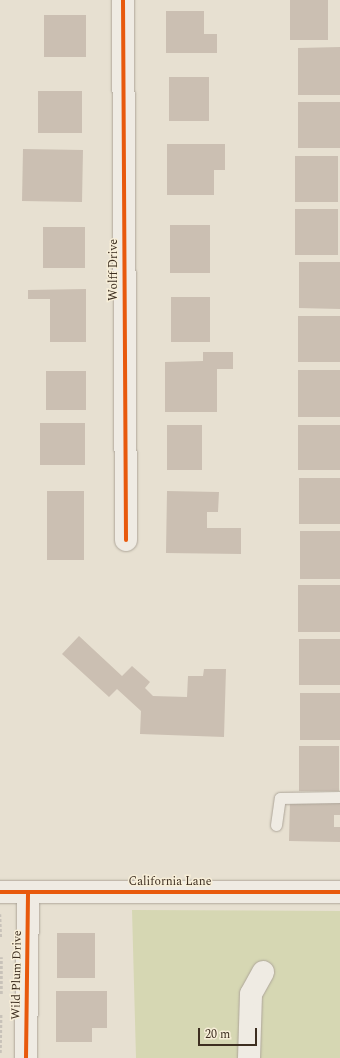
<!DOCTYPE html>
<html>
<head>
<meta charset="utf-8">
<style>
  body { margin:0 }
  #map { position:relative; width:340px; height:1058px; overflow:hidden; background:#e7e0d1; font-family:Spectral,serif }
  div>[style] { position:absolute }
  .green>* { inset:0; background:#d6d7b3 }
  .building>* { inset:0; background:#cbbfb2 }
  .path>* { height:2.5px; margin-top:-1.25px; transform-origin:0; background:repeating-linear-gradient(90deg,#c8c2b9 0 3px,transparent 0 5px) }
  .roads { filter:drop-shadow(0 0 1px #ada599) drop-shadow(0 0 1px #ada599) }
  .lane>* { height:11px; margin:-5.5px; padding:0 5.5px; transform-origin:5.5px; border-radius:5.5px; background:#efebe3 }
  .street>* { height:22px; margin:-11px; padding:0 11px; transform-origin:11px; border-radius:11px; background:#efebe3 }
  .secondary>* { height:22px; margin:-11px; padding:0 11px; transform-origin:11px; border-radius:11px; background:#efebe3 }
  .cycleway>* { height:4px; margin:-2px; padding:0 2px; transform-origin:2px; border-radius:2px; background:#e8590c }
  span { translate:-50% -50%; white-space:nowrap; text-align:center; line-height:1.15; -webkit-text-stroke:3px #f7eed8; paint-order:stroke }
  .street-label { font-size:12px; color:#3d2e20 }
  .scale { position:absolute; left:198px; top:1028px; width:59px; height:18px; box-sizing:border-box; border:2px solid #3d2e20; border-top:0; padding-left:5px; font-size:12px; line-height:14px; white-space:nowrap; color:#3d2e20; -webkit-text-stroke:3px #f7eed8; paint-order:stroke }
</style>
</head>
<body>
<div id="map">
  <div class="green">
    <i style="clip-path:polygon(132px 910px,340px 911px,340px 1058px,136px 1058px)"></i>
  </div>
  <div class="building">
    <i style="clip-path:polygon(290px 0,328px 0,328px 40px,290px 40px)"></i>
    <i style="clip-path:polygon(166px 11px,204px 11px,204px 34px,217px 34px,217px 53px,166px 53px)"></i>
    <i style="clip-path:polygon(44px 15px,86px 15px,86px 57px,44px 57px)"></i>
    <i style="clip-path:polygon(340px 47px,340px 95px,298px 95px,298px 48px)"></i>
    <i style="clip-path:polygon(169px 77px,209px 77px,209px 121px,169px 121px)"></i>
    <i style="clip-path:polygon(38px 91px,82px 91px,82px 133px,38px 133px)"></i>
    <i style="clip-path:polygon(298px 102px,340px 102px,340px 148px,298px 148px)"></i>
    <i style="clip-path:polygon(167px 144px,225px 144px,225px 170px,214px 170px,214px 195px,167px 195px)"></i>
    <i style="clip-path:polygon(23px 149px,83px 150px,82px 202px,22px 201px)"></i>
    <i style="clip-path:polygon(295px 156px,338px 156px,338px 202px,295px 202px)"></i>
    <i style="clip-path:polygon(295px 209px,338px 209px,338px 255px,295px 255px)"></i>
    <i style="clip-path:polygon(170px 225px,210px 225px,210px 273px,170px 273px)"></i>
    <i style="clip-path:polygon(43px 227px,85px 227px,85px 268px,43px 268px)"></i>
    <i style="clip-path:polygon(299px 262px,340px 262px,340px 309px,299px 308px)"></i>
    <i style="clip-path:polygon(86px 289px,86px 342px,50px 342px,50px 299px,28px 299px,28px 290px)"></i>
    <i style="clip-path:polygon(171px 297px,210px 297px,210px 342px,171px 342px)"></i>
    <i style="clip-path:polygon(298px 316px,340px 316px,340px 362px,298px 362px)"></i>
    <i style="clip-path:polygon(203px 352px,233px 352px,233px 369px,217px 369px,217px 412px,165px 412px,165px 362px,203px 361px)"></i>
    <i style="clip-path:polygon(298px 370px,340px 370px,340px 417px,298px 417px)"></i>
    <i style="clip-path:polygon(46px 371px,86px 371px,86px 410px,46px 410px)"></i>
    <i style="clip-path:polygon(40px 423px,85px 423px,85px 465px,40px 465px)"></i>
    <i style="clip-path:polygon(167px 425px,202px 425px,202px 470px,167px 470px)"></i>
    <i style="clip-path:polygon(298px 425px,340px 425px,340px 470px,298px 470px)"></i>
    <i style="clip-path:polygon(299px 478px,340px 478px,340px 524px,299px 524px)"></i>
    <i style="clip-path:polygon(47px 491px,84px 491px,84px 560px,47px 560px)"></i>
    <i style="clip-path:polygon(167px 491px,219px 492px,218px 512px,207px 512px,207px 528px,241px 528px,241px 554px,166px 553px)"></i>
    <i style="clip-path:polygon(300px 531px,340px 531px,340px 579px,300px 579px)"></i>
    <i style="clip-path:polygon(298px 585px,340px 585px,340px 632px,298px 632px)"></i>
    <i style="clip-path:polygon(79px 636px,122px 676px,132px 666px,150px 682px,145px 688px,153px 696px,187px 697px,188px 676px,203px 676px,204px 669px,226px 669px,224px 737px,140px 734px,141px 711px,117px 689px,109px 697px,62px 654px)"></i>
    <i style="clip-path:polygon(299px 639px,340px 639px,340px 685px,299px 685px)"></i>
    <i style="clip-path:polygon(300px 693px,340px 693px,340px 740px,300px 740px)"></i>
    <i style="clip-path:polygon(299px 746px,339px 746px,339px 791px,299px 791px)"></i>
    <i style="clip-path:polygon(290px 800px,340px 800px,340px 815px,334px 815px,334px 827px,340px 827px,340px 842px,289px 841px)"></i>
    <i style="clip-path:polygon(57px 933px,95px 933px,95px 978px,57px 978px)"></i>
    <i style="clip-path:polygon(56px 991px,107px 991px,107px 1028px,92px 1028px,92px 1042px,56px 1042px)"></i>
  </div>
  <div class="path">
    <i style="left:0;top:914px;width:23px;rotate:88deg"></i>
    <i style="left:1px;top:994px;width:37px;rotate:-90deg"></i>
    <i style="left:0;top:1053px;width:39px;rotate:-89deg"></i>
  </div>
  <div class="roads">
    <div class="lane">
      <i style="left:276px;top:825px;width:27px;rotate:-82deg"></i>
      <i style="left:280px;top:798px;width:60px;rotate:-1deg"></i>
    </div>
    <div class="street">
      <i style="left:123px;top:0;width:540px;rotate:89.68deg"></i>
      <i style="left:26px;top:1058px;width:166px;rotate:-89.3deg"></i>
      <i style="left:249px;top:1058px;width:64px;rotate:-88.2deg"></i>
      <i style="left:251px;top:994px;width:25px;rotate:-61deg"></i>
    </div>
    <div class="secondary">
      <i style="left:0;top:892px;width:340px"></i>
    </div>
  </div>
  <div class="cycleway">
    <i style="left:123px;top:0;width:540px;rotate:89.68deg"></i>
    <i style="left:0;top:892px;width:340px"></i>
    <i style="left:26px;top:1058px;width:166px;rotate:-89.3deg"></i>
  </div>
  <div class="street-label">
    <span style="left:114px;top:270px;rotate:-90deg">Wolff Drive</span>
    <span style="left:170px;top:882px">California Lane</span>
    <span style="left:17px;top:975px;rotate:-89deg">Wild Plum Drive</span>
  </div>
  <div class="scale">20 m</div>
</div>
</body>
</html>
